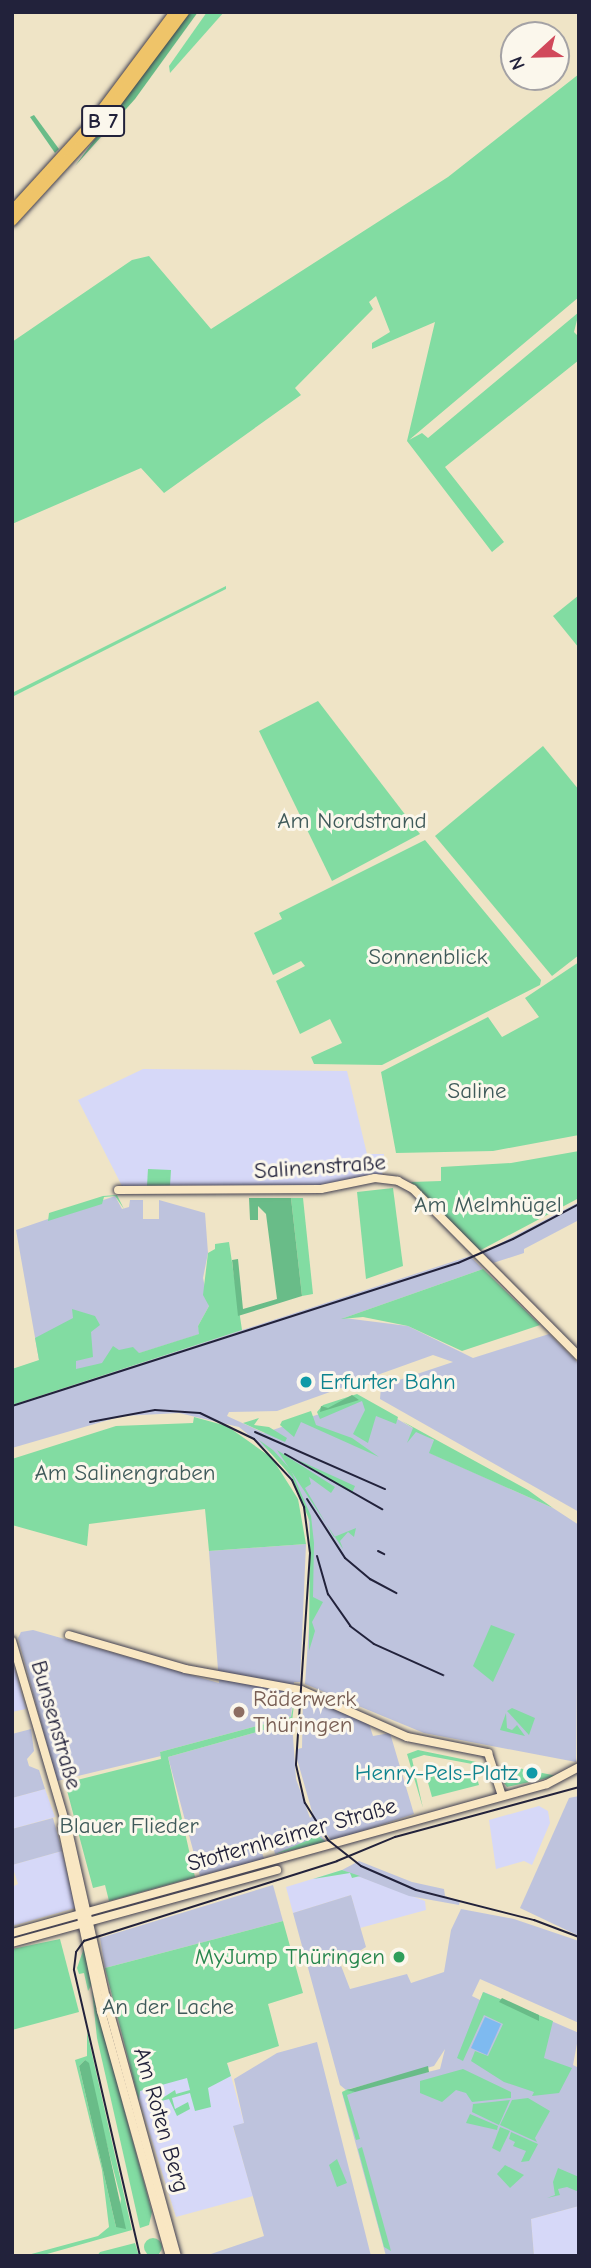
<!DOCTYPE html>
<html>
<head>
<meta charset="utf-8">
<style>
  body { margin:0 }
  #map { position:relative; width:591px; height:2268px; overflow:hidden; background:#efe4c6; font-family:"Comic Neue",sans-serif }
  div>[style] { position:absolute }
  .built>* { inset:0; background:#d6d8f8 }
  .industrial>* { inset:0; background:#bec3dd }
  .green>* { inset:0; background:#82dca2 }
  .round { border-radius:50% }
  .forest>* { inset:0; background:#69bc88 }
  .water>* { inset:0; background:#7ebaf0 }
  .roads { filter:drop-shadow(0 0 2px #413f50) drop-shadow(0 0 2px #413f50) }
  .secondary>* { height:8px; margin:-4px; padding:0 4px; transform-origin:4px; border-radius:4px; background:#f9e7c3 }
  .highway>* { height:10px; margin:-5px; padding:0 5px; transform-origin:5px; border-radius:5px; background:#efc469 }
  .tram>* { height:2px; margin:-1px; padding:0 1px; transform-origin:1px; border-radius:1px; background:#22223b }
  .rail>* { height:2px; margin:-1px; padding:0 1px; transform-origin:1px; border-radius:1px; background:#22223b }
  .dots>* { width:19px; height:19px; translate:-50% -50%; box-sizing:border-box; border:4px solid #fbf7ec; border-radius:50% }
  span { translate:-50% -50%; white-space:nowrap; text-align:center; line-height:1.15; -webkit-text-stroke:6px #fbf7ec; paint-order:stroke }
  .shield-label span { padding:2px 5px; background:#fbf7ec; border:2px solid; border-radius:5px; -webkit-text-stroke-width:0 }
  .shield-label { font-size:21px; color:#22223b; font-weight:700 }
  .park-label { font-size:23px; color:#3f5a5a }
  .street-label { font-size:23px; color:#22223b }
  .culture-label { font-size:23px; color:#0d838f }
  .left { translate:0 -50%; text-align:left }
  .right { translate:-100% -50%; text-align:right }
  .education-label { font-size:23px; color:#785e54 }
  .leisure-label { font-size:23px; color:#27864d }
  .frame { position:absolute; inset:0; border:14px solid #22223b; pointer-events:none }
  .north { position:absolute; left:500px; top:21px; width:70px; height:70px; box-sizing:border-box; background:#fbf7ec; border:2px solid #a4a2a5; border-radius:50%; rotate:248deg; font-size:19px; font-weight:700; line-height:28px; text-align:center; color:#22223b }
  .north::after { content:''; display:block; margin:auto; width:24px; height:32px; background:#d1495b; clip-path:polygon(50% 0,100% 100%,50% 72%,0 100%) }
</style>
</head>
<body>
<div id="map">
  <div class="built">
    <i style="clip-path:polygon(143px 1069px,347px 1071px,367px 1154px,384px 1154px,382px 1176px,325px 1187px,122px 1186px,78px 1100px)"></i>
    <i style="clip-path:polygon(12px 1660px,26px 1709px,12px 1712px)"></i>
    <i style="clip-path:polygon(45px 1789px,55px 1817px,12px 1829px,12px 1798px)"></i>
    <i style="clip-path:polygon(539px 1806px,548px 1811px,550px 1823px,532px 1865px,524px 1861px,496px 1869px,489px 1820px)"></i>
    <i style="clip-path:polygon(62px 1851px,75px 1908px,12px 1926px,12px 1887px,18px 1884px,12px 1865px)"></i>
    <i style="clip-path:polygon(342px 1870px,425px 1901px,426px 1910px,360px 1928px,351px 1895px,293px 1913px,286px 1887px)"></i>
    <i style="clip-path:polygon(228px 2065px,244px 2123px,233px 2127px,253px 2196px,176px 2217px,136px 2089px)"></i>
    <i style="clip-path:polygon(579px 2206px,579px 2256px,534px 2256px,531px 2219px)"></i>
  </div>
  <div class="industrial">
    <i style="clip-path:polygon(115px 1196px,122px 1209px,129px 1207px,130px 1200px,143px 1200px,143px 1219px,159px 1219px,159px 1200px,205px 1213px,208px 1253px,203px 1278px,209px 1306px,198px 1326px,200px 1334px,70px 1375px,39px 1360px,16px 1230px)"></i>
    <i style="clip-path:polygon(579px 1202px,579px 1220px,524px 1249px,524px 1253px,493px 1263px,482px 1253px)"></i>
    <i style="clip-path:polygon(470px 1256px,483px 1269px,344px 1318px,408px 1326px,473px 1358px,549px 1334px,579px 1364px,579px 1512px,380px 1399px,381px 1386px,453px 1362px,433px 1355px,277px 1411px,229px 1412px,227px 1416px,264px 1433px,363px 1399px,435px 1441px,430px 1453px,553px 1508px,579px 1525px,576px 1762px,424px 1733px,305px 1684px,313px 1569px,308px 1514px,283px 1463px,239px 1427px,179px 1413px,122px 1416px,12px 1448px,12px 1405px)"></i>
    <i style="clip-path:polygon(306px 1544px,300px 1682px,294px 1682px,291px 1717px,160px 1752px,161px 1756px,57px 1781px,18px 1638px,21px 1632px,33px 1630px,219px 1683px,209px 1551px)"></i>
    <i style="clip-path:polygon(303px 1696px,369px 1724px,373px 1736px,390px 1733px,414px 1814px,332px 1841px,319px 1825px,315px 1827px,326px 1842px,275px 1854px,273px 1846px,261px 1849px,264px 1859px,200px 1876px,168px 1757px,292px 1722px,296px 1779px,310px 1818px,313px 1815px,297px 1759px,297px 1749px,302px 1748px)"></i>
    <i style="clip-path:polygon(31px 1729px,34px 1751px,27px 1759px,29px 1766px,39px 1770px,45px 1789px,12px 1798px,12px 1734px)"></i>
    <i style="clip-path:polygon(579px 1796px,579px 1936px,520px 1908px,569px 1798px)"></i>
    <i style="clip-path:polygon(53px 1818px,62px 1851px,12px 1865px,12px 1829px)"></i>
    <i style="clip-path:polygon(359px 1861px,412px 1882px,444px 1889px,445px 1896px,460px 1901px,459px 1905px,409px 1896px,342px 1870px)"></i>
    <i style="clip-path:polygon(273px 1885px,283px 1921px,105px 1968px,100px 1938px)"></i>
    <i style="clip-path:polygon(351px 1895px,366px 1947px,340px 1963px,350px 1989px,407px 1974px,411px 1983px,444px 1972px,451px 1930px,461px 1909px,514px 1919px,579px 1941px,579px 2023px,480px 1979px,472px 1996px,480px 2000px,484px 1992px,579px 2033px,573px 2065px,579px 2068px,579px 2206px,531px 2219px,534px 2256px,386px 2256px,342px 2093px,440px 2069px,445px 2049px,434px 2066px,346px 2090px,340px 2085px,293px 1913px)"></i>
    <i style="clip-path:polygon(317px 2042px,371px 2256px,205px 2256px,264px 2236px,233px 2126px,244px 2123px,234px 2079px,277px 2053px)"></i>
  </div>
  <div class="green">
    <i style="clip-path:polygon(207px 12px,224px 12px,170px 73px,169px 66px)"></i>
    <i style="clip-path:polygon(579px 74px,579px 297px,409px 440px,422px 433px,428px 438px,579px 312px,574px 332px,579px 337px,579px 360px,445px 467px,504px 542px,492px 552px,407px 441px,435px 322px,372px 349px,372px 343px,390px 332px,376px 296px,369px 302px,373px 309px,295px 388px,301px 395px,164px 493px,141px 468px,12px 524px,12px 342px,132px 260px,149px 256px,211px 329px,448px 177px)"></i>
    <i style="clip-path:polygon(226px 586px,226px 589px,12px 697px,12px 693px)"></i>
    <i style="clip-path:polygon(579px 595px,579px 648px,553px 616px)"></i>
    <i style="clip-path:polygon(318px 701px,420px 834px,332px 881px,259px 731px)"></i>
    <i style="clip-path:polygon(543px 746px,579px 790px,579px 955px,552px 976px,435px 836px)"></i>
    <i style="clip-path:polygon(425px 840px,541px 980px,540px 985px,382px 1065px,314px 1064px,311px 1057px,342px 1043px,330px 1019px,300px 1034px,276px 981px,305px 966px,301px 961px,273px 975px,254px 933px,282px 919px,279px 913px)"></i>
    <i style="clip-path:polygon(579px 962px,579px 1135px,493px 1151px,396px 1153px,381px 1072px,488px 1017px,502px 1037px,539px 1017px,525px 998px)"></i>
    <i style="clip-path:polygon(579px 1151px,579px 1198px,479px 1251px,411px 1182px,441px 1181px,441px 1167px,511px 1163px)"></i>
    <i style="clip-path:polygon(148px 1169px,171px 1170px,170px 1186px,147px 1186px)"></i>
    <i style="clip-path:polygon(393px 1188px,403px 1266px,366px 1279px,357px 1192px)"></i>
    <i style="clip-path:polygon(117px 1195px,124px 1209px,115px 1196px,104px 1197px,102px 1204px,48px 1221px,49px 1213px,103px 1196px)"></i>
    <i style="clip-path:polygon(291px 1198px,303px 1198px,313px 1294px,302px 1296px)"></i>
    <i style="clip-path:polygon(229px 1242px,242px 1330px,12px 1405px,12px 1369px,39px 1360px,35px 1338px,73px 1318px,72px 1309px,95px 1316px,100px 1325px,91px 1332px,93px 1357px,76px 1361px,76px 1369px,102px 1363px,113px 1346px,119px 1350px,133px 1347px,139px 1353px,199px 1334px,198px 1326px,209px 1306px,203px 1295px,208px 1253px,215px 1249px,215px 1244px)"></i>
    <i style="clip-path:polygon(483px 1269px,540px 1325px,462px 1351px,408px 1326px,363px 1317px,341px 1319px)"></i>
    <i style="clip-path:polygon(357px 1394px,398px 1417px,396px 1424px,376px 1416px,368px 1443px,353px 1434px,365px 1410px,362px 1401px,320px 1419px,317px 1412px,323px 1405px)"></i>
    <i style="clip-path:polygon(311px 1411px,316px 1425px,352px 1438px,379px 1457px,301px 1422px,294px 1437px,280px 1425px,282px 1421px)"></i>
    <i style="clip-path:polygon(194px 1417px,227px 1426px,272px 1458px,298px 1499px,306px 1544px,209px 1551px,205px 1509px,89px 1524px,87px 1546px,12px 1525px,12px 1459px,116px 1426px,193px 1423px)"></i>
    <i style="clip-path:polygon(259px 1418px,254px 1425px,269px 1427px,287px 1438px,285px 1442px,243px 1423px)"></i>
    <i style="clip-path:polygon(402px 1421px,528px 1490px,553px 1508px,429px 1453px,434px 1440px,416px 1432px,407px 1443px,413px 1428px)"></i>
    <i style="clip-path:polygon(259px 1440px,273px 1450px,291px 1470px,311px 1516px,314px 1543px,313px 1597px,323px 1602px,312px 1622px,315px 1631px,309px 1651px,310px 1522px,292px 1477px)"></i>
    <i style="clip-path:polygon(277px 1450px,335px 1487px,331px 1493px,309px 1477px,311px 1484px,305px 1488px,334px 1537px,356px 1528px,354px 1537px,348px 1532px,340px 1541px,343px 1549px)"></i>
    <i style="clip-path:polygon(298px 1460px,355px 1486px,352px 1493px,324px 1477px)"></i>
    <i style="clip-path:polygon(491px 1625px,515px 1634px,493px 1682px,473px 1666px)"></i>
    <i style="clip-path:polygon(295px 1695px,292px 1722px,168px 1757px,195px 1877px,109px 1901px,105px 1885px,93px 1888px,65px 1783px,161px 1759px,160px 1752px,291px 1717px)"></i>
    <i style="clip-path:polygon(512px 1708px,535px 1718px,529px 1735px,507px 1711px)"></i>
    <i style="clip-path:polygon(506px 1713px,507px 1728px,512px 1730px,517px 1725px,525px 1736px,500px 1730px)"></i>
    <i style="clip-path:polygon(418px 1750px,486px 1764px,491px 1781px,483px 1766px,424px 1755px,412px 1759px,423px 1808px,407px 1754px)"></i>
    <i style="clip-path:polygon(423px 1765px,476px 1775px,479px 1785px,432px 1797px)"></i>
    <i style="clip-path:polygon(518px 1768px,557px 1776px,507px 1787px,504px 1783px)"></i>
    <i style="clip-path:polygon(308px 1828px,326px 1842px,275px 1854px,311px 1839px)"></i>
    <i style="clip-path:polygon(342px 1870px,360px 1876px,352px 1878px,350px 1873px,313px 1879px)"></i>
    <i style="clip-path:polygon(283px 1921px,303px 1993px,268px 2004px,279px 2046px,227px 2063px,231px 2076px,208px 2088px,211px 2107px,195px 2111px,190px 2093px,172px 2098px,175px 2109px,188px 2102px,190px 2109px,177px 2116px,169px 2099px,153px 2103px,161px 2094px,164px 2097px,175px 2090px,176px 2094px,190px 2090px,187px 2078px,140px 2091px,139px 2101px,105px 1968px)"></i>
    <i style="clip-path:polygon(60px 1939px,79px 2012px,12px 2030px,12px 1949px)"></i>
    <i style="clip-path:polygon(85px 1945px,92px 1984px,88px 1991px,84px 1973px,79px 1974px,77px 1968px)"></i>
    <i style="clip-path:polygon(92px 1991px,152px 2212px,149px 2225px,140px 2228px,97px 2038px)"></i>
    <i style="clip-path:polygon(483px 1992px,553px 2021px,544px 2058px,572px 2068px,559px 2093px,532px 2096px,534px 2092px,504px 2082px,471px 2061px,475px 2051px,488px 2056px,503px 2024px,484px 2015px,463px 2061px,457px 2058px)"></i>
    <i style="clip-path:polygon(evenodd,87px 2032px,132px 2230px,40px 2256px,24px 2256px,98px 2236px,109px 2227px,102px 2170px,75px 2060px,87px 2056px,87px 2032px,85px 2060px,121px 2199px,116px 2227px,79px 2066px,85px 2060px)"></i>
    <i style="clip-path:polygon(463px 2069px,511px 2092px,511px 2098px,472px 2102px,466px 2093px,456px 2090px,442px 2102px,420px 2093px,420px 2081px)"></i>
    <i style="clip-path:polygon(348px 2089px,355px 2092px,347px 2095px,360px 2139px,356px 2140px,342px 2092px)"></i>
    <i style="clip-path:polygon(528px 2098px,550px 2111px,535px 2138px,537px 2142px,500px 2125px,512px 2100px)"></i>
    <i style="clip-path:polygon(510px 2100px,499px 2125px,472px 2112px,473px 2104px)"></i>
    <i style="clip-path:polygon(470px 2114px,498px 2126px,497px 2130px,466px 2123px)"></i>
    <i style="clip-path:polygon(500px 2127px,510px 2131px,500px 2152px,492px 2148px)"></i>
    <i style="clip-path:polygon(511px 2132px,538px 2144px,529px 2161px,521px 2162px,526px 2151px,513px 2146px,515px 2142px,509px 2139px)"></i>
    <i style="clip-path:polygon(362px 2147px,391px 2251px,384px 2247px,358px 2149px)"></i>
    <i style="clip-path:polygon(337px 2159px,347px 2183px,337px 2187px,329px 2165px)"></i>
    <i style="clip-path:polygon(505px 2165px,524px 2175px,510px 2188px,497px 2174px)"></i>
    <i style="clip-path:polygon(558px 2168px,579px 2177px,579px 2192px,567px 2187px,558px 2189px,560px 2195px,547px 2198px,555px 2195px,553px 2182px)"></i>
    <i class="round" style="left:144px;top:2238px;width:18px;height:18px"></i>
    <i style="clip-path:polygon(135px 2243px,139px 2256px,97px 2256px,100px 2252px)"></i>
  </div>
  <div class="forest">
    <i style="clip-path:polygon(189px 12px,198px 12px,135px 99px,75px 166px)"></i>
    <i style="clip-path:polygon(34px 115px,59px 149px,55px 153px,30px 117px)"></i>
    <i style="clip-path:polygon(249px 1198px,291px 1198px,302px 1296px,238px 1316px,232px 1260px,238px 1259px,243px 1309px,277px 1299px,266px 1214px,258px 1206px,258px 1220px,250px 1220px)"></i>
    <i style="clip-path:polygon(352px 1395px,359px 1400px,320px 1412px,321px 1406px,328px 1408px)"></i>
    <i style="clip-path:polygon(502px 1998px,539px 2015px,539px 2021px,499px 2002px)"></i>
    <i style="clip-path:polygon(85px 2060px,89px 2063px,126px 2229px,116px 2227px,79px 2066px)"></i>
    <i style="clip-path:polygon(428px 2066px,429px 2072px,355px 2092px,347px 2090px)"></i>
  </div>
  <div class="water">
    <i style="clip-path:polygon(485px 2017px,501px 2024px,487px 2055px,471px 2048px)"></i>
  </div>
  <div class="roads">
    <div class="secondary">
      <i style="left:118px;top:1190px;width:203px;rotate:-0.3deg"></i>
      <i style="left:321px;top:1189px;width:55px;rotate:-11.5deg"></i>
      <i style="left:375px;top:1178px;width:23px;rotate:7deg"></i>
      <i style="left:398px;top:1181px;width:17px;rotate:28deg"></i>
      <i style="left:413px;top:1189px;width:235px;rotate:45.2deg"></i>
      <i style="left:69px;top:1635px;width:121px;rotate:16.3deg"></i>
      <i style="left:185px;top:1669px;width:118px;rotate:10.3deg"></i>
      <i style="left:301px;top:1690px;width:116px;rotate:23.9deg"></i>
      <i style="left:407px;top:1737px;width:83px;rotate:11.2deg"></i>
      <i style="left:488px;top:1753px;width:45px;rotate:72deg"></i>
      <i style="left:12px;top:1641px;width:202px;rotate:73.6deg"></i>
      <i style="left:69px;top:1835px;width:175px;rotate:77.2deg"></i>
      <i style="left:108px;top:2006px;width:259px;rotate:74.6deg"></i>
      <i style="left:62px;top:1827px;width:188px;rotate:78deg"></i>
      <i style="left:101px;top:2011px;width:255px;rotate:74.3deg"></i>
      <i style="left:12px;top:1933px;width:555px;rotate:-15.56deg"></i>
      <i style="left:547px;top:1784px;width:36px;rotate:-28deg"></i>
      <i style="left:12px;top:1943px;width:275px;rotate:-15.4deg"></i>
    </div>
    <div class="highway">
      <i style="left:12px;top:211px;width:119px;rotate:-47.7deg"></i>
      <i style="left:92px;top:123px;width:139px;rotate:-53.2deg"></i>
      <i style="left:12px;top:221px;width:127px;rotate:-47.5deg"></i>
      <i style="left:98px;top:127px;width:144px;rotate:-53.2deg"></i>
    </div>
  </div>
  <div class="tram">
    <i style="left:140px;top:2256px;width:294px;rotate:-103deg"></i>
    <i style="left:74px;top:1969px;width:17px;rotate:-83deg"></i>
    <i style="left:76px;top:1952px;width:14px;rotate:-54deg"></i>
    <i style="left:84px;top:1941px;width:265px;rotate:-17.5deg"></i>
    <i style="left:337px;top:1861px;width:63px;rotate:-22.5deg"></i>
    <i style="left:395px;top:1837px;width:191px;rotate:-15.2deg"></i>
  </div>
  <div class="rail">
    <i style="left:12px;top:1406px;width:468px;rotate:-17.8deg"></i>
    <i style="left:458px;top:1263px;width:60px;rotate:-23.6deg"></i>
    <i style="left:513px;top:1239px;width:75px;rotate:-27.9deg"></i>
    <i style="left:90px;top:1422px;width:66px;rotate:-10.5deg"></i>
    <i style="left:155px;top:1410px;width:45px;rotate:3.8deg"></i>
    <i style="left:200px;top:1413px;width:60px;rotate:25.7deg"></i>
    <i style="left:254px;top:1439px;width:56px;rotate:47.2deg"></i>
    <i style="left:292px;top:1480px;width:30px;rotate:66deg"></i>
    <i style="left:304px;top:1507px;width:46px;rotate:82.6deg"></i>
    <i style="left:310px;top:1553px;width:212px;rotate:93.8deg"></i>
    <i style="left:296px;top:1765px;width:39px;rotate:77deg"></i>
    <i style="left:305px;top:1803px;width:44px;rotate:58.1deg"></i>
    <i style="left:328px;top:1840px;width:42px;rotate:38.2deg"></i>
    <i style="left:361px;top:1866px;width:60px;rotate:23.6deg"></i>
    <i style="left:416px;top:1890px;width:122px;rotate:14.3deg"></i>
    <i style="left:534px;top:1920px;width:48px;rotate:20.7deg"></i>
    <i style="left:255px;top:1432px;width:142px;rotate:23.7deg"></i>
    <i style="left:285px;top:1454px;width:112px;rotate:29.6deg"></i>
    <i style="left:307px;top:1499px;width:70px;rotate:57.2deg"></i>
    <i style="left:345px;top:1558px;width:33px;rotate:40deg"></i>
    <i style="left:370px;top:1579px;width:30px;rotate:28deg"></i>
    <i style="left:378px;top:1551px;width:7px;rotate:27deg"></i>
    <i style="left:317px;top:1556px;width:40px;rotate:74deg"></i>
    <i style="left:328px;top:1594px;width:39px;rotate:55deg"></i>
    <i style="left:350px;top:1626px;width:30px;rotate:37deg"></i>
    <i style="left:374px;top:1644px;width:76px;rotate:24.2deg"></i>
  </div>
  <div class="dots">
    <i style="left:306px;top:1382px;background:#0f9aa8"></i>
    <i style="left:239px;top:1712px;background:#8d6e63"></i>
    <i style="left:532px;top:1773px;background:#0f9aa8"></i>
    <i style="left:399px;top:1957px;background:#2e9e5b"></i>
  </div>
  <div class="shield-label">
    <span style="left:103px;top:121px">B 7</span>
  </div>
  <div class="park-label">
    <span style="left:352px;top:821px">Am Nordstrand</span>
    <span style="left:428px;top:957px">Sonnenblick</span>
    <span style="left:477px;top:1091px">Saline</span>
    <span style="left:488px;top:1205px">Am Melmhügel</span>
    <span style="left:125px;top:1473px">Am Salinengraben</span>
    <span style="left:129px;top:1826px">Blauer Flieder</span>
    <span style="left:168px;top:2007px">An der Lache</span>
  </div>
  <div class="street-label">
    <span style="left:320px;top:1167px;rotate:-4deg">Salinenstraße</span>
    <span style="left:56px;top:1725px;rotate:74deg">Bunsenstraße</span>
    <span style="left:292px;top:1835px;rotate:-16deg">Stotternheimer Straße</span>
    <span style="left:161px;top:2120px;rotate:74deg">Am Roten Berg</span>
  </div>
  <div class="culture-label">
    <span class="left" style="left:320px;top:1382px">Erfurter Bahn</span>
    <span class="right" style="left:518px;top:1773px">Henry-Pels-Platz</span>
  </div>
  <div class="education-label">
    <span class="left" style="left:253px;top:1712px">Räderwerk<br>Thüringen</span>
  </div>
  <div class="leisure-label">
    <span class="right" style="left:385px;top:1957px">MyJump Thüringen</span>
  </div>
  <div class="frame"></div>
  <div class="north">N</div>
</div>
</body>
</html>
